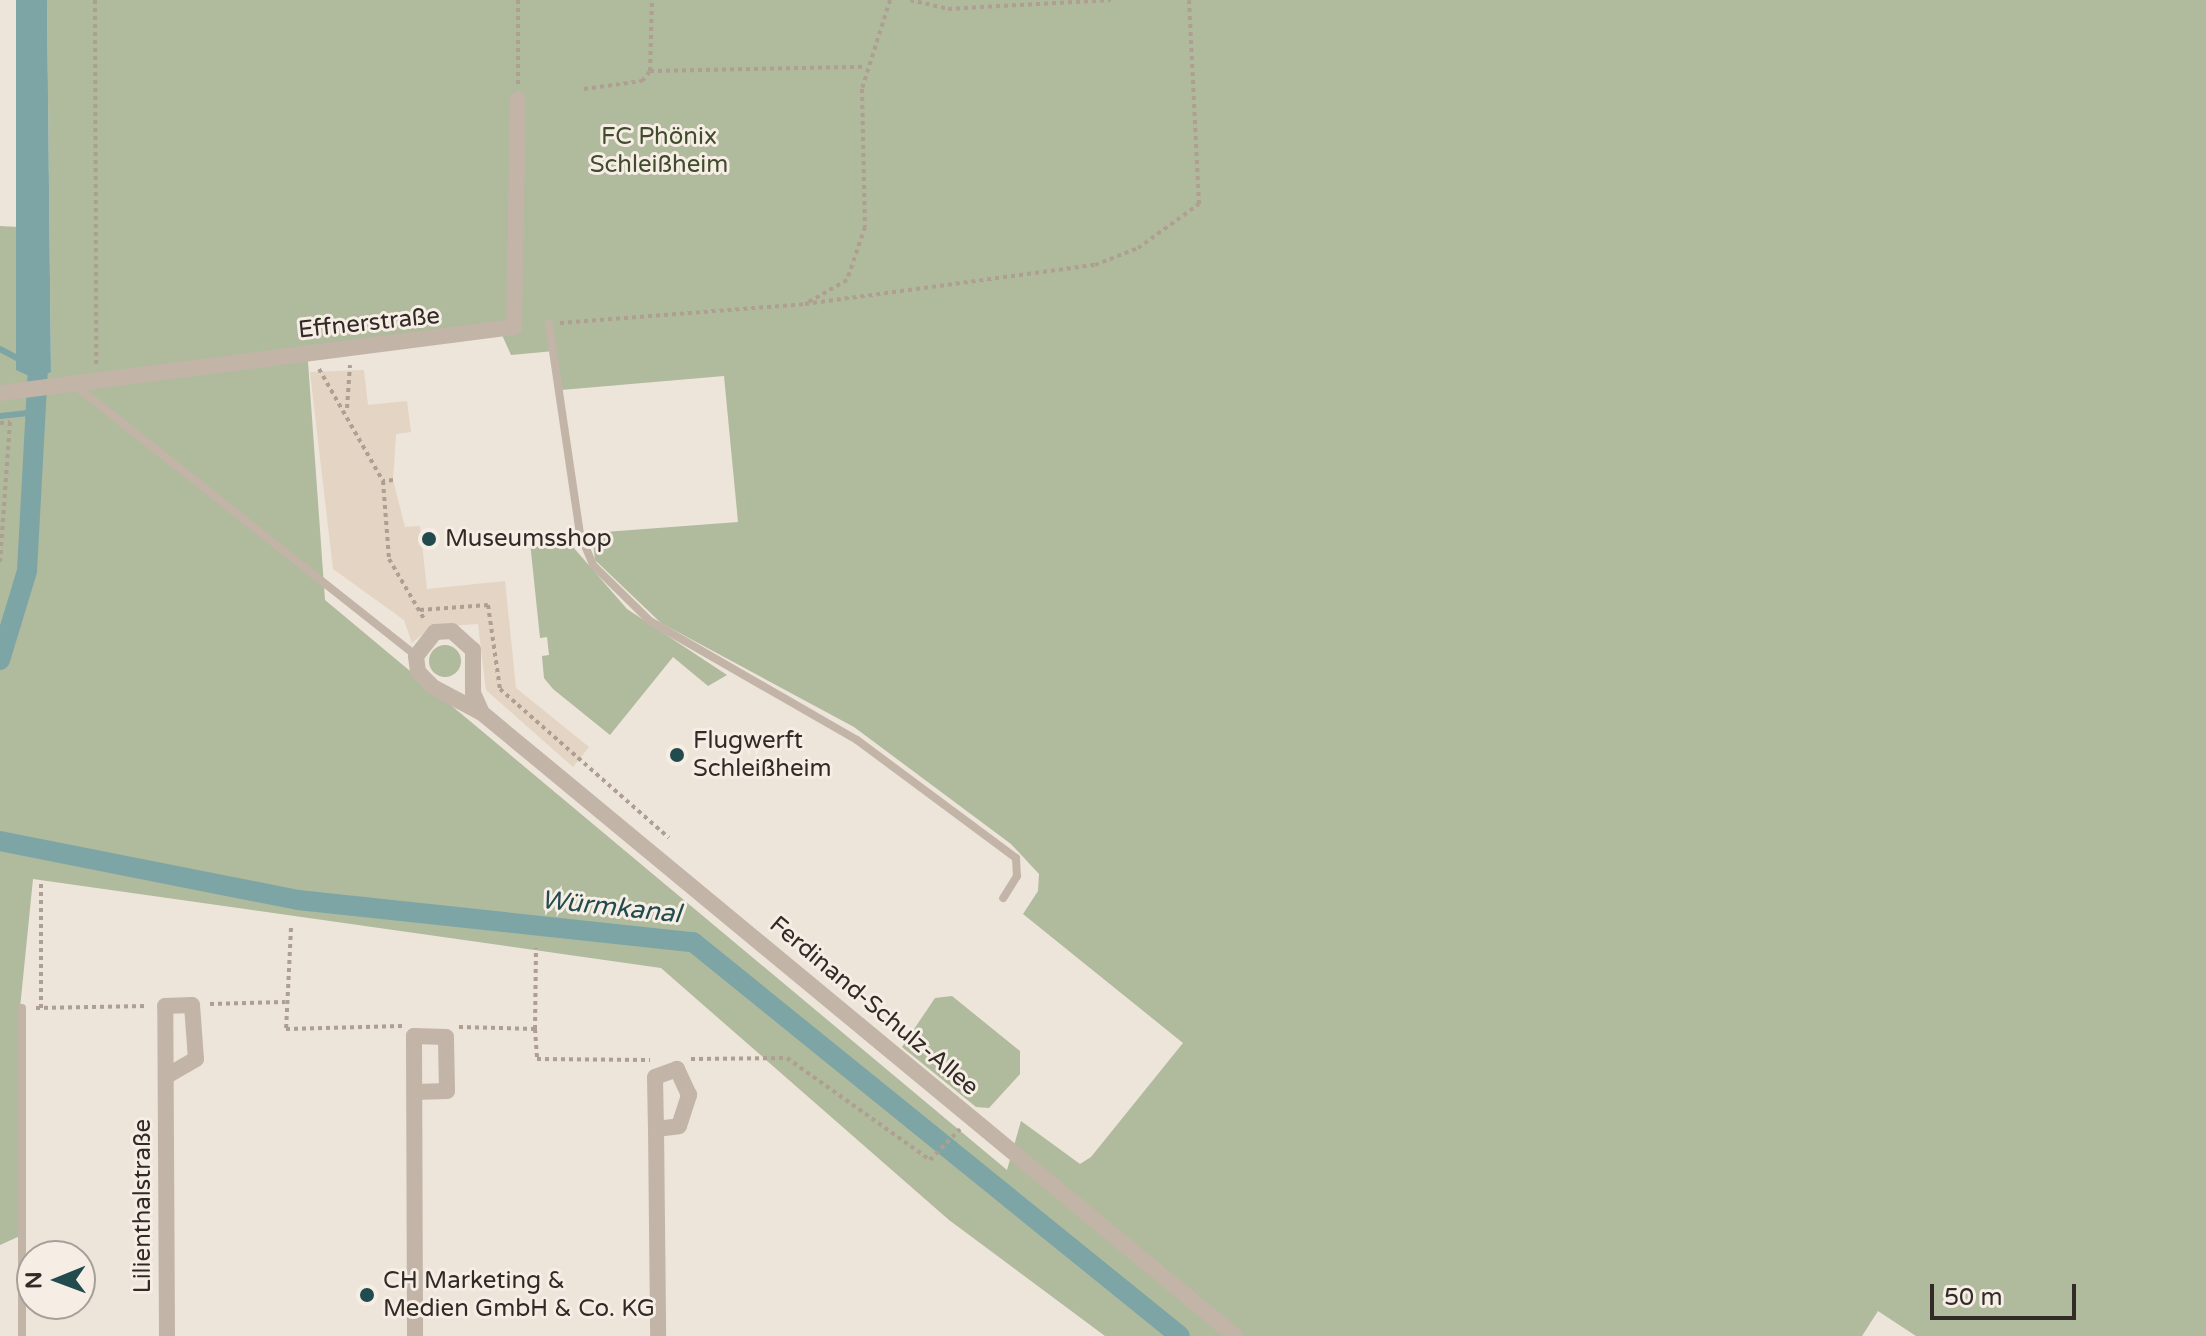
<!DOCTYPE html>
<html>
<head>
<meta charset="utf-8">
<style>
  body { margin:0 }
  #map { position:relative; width:2206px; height:1336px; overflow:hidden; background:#ede4da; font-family:"Varela Round",sans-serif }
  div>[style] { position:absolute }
  .green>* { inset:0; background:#b0ba9c }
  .round { border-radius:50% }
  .plaza>* { inset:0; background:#e3d4c3 }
  .water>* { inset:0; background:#7da5a6 }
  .stream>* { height:6px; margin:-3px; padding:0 3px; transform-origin:3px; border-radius:3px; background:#7da5a6 }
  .canal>* { height:20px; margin:-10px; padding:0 10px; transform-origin:10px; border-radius:10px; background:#7da5a6 }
  .path>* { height:4px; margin-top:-2px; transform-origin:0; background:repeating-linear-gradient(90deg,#af9e92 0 4px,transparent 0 8px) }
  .lane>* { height:8px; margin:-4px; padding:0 4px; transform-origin:4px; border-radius:4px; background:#c3b4a8 }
  .street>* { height:16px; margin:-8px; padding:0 8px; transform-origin:8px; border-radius:8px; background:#c3b4a8 }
  .dots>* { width:22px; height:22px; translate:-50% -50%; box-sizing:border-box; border:4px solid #f6eee5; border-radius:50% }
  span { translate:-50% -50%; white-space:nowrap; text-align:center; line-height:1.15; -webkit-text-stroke:6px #f6eee5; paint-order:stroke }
  .park-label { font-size:24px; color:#414c2e }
  .street-label { font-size:24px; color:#312a27 }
  .poi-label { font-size:24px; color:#312a27 }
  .left { translate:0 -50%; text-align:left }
  .water-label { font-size:26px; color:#224b4d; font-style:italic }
  .north { position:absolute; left:16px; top:1240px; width:80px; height:80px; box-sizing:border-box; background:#f6eee5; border:2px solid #a7a099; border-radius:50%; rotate:269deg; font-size:22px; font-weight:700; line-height:32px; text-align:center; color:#312a27 }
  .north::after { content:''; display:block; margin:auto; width:28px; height:36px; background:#224b4d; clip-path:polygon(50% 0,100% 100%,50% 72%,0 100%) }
  .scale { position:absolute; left:1930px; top:1284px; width:146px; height:36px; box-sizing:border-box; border:4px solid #312a27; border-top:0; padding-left:10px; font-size:24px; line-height:28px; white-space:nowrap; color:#312a27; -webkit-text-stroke:6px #f6eee5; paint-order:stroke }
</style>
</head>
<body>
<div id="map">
  <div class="green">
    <i style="clip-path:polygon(evenodd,47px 0,2206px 0,2206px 1336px,1916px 1336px,1878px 1311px,1862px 1336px,1105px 1336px,949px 1220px,661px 968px,33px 879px,20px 1008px,22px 1235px,0 1245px,0 226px,18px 227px,16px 370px,51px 372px,47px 0,498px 326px,511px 355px,554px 351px,561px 390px,724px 376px,738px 522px,592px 533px,595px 560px,661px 623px,854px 727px,1011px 844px,1039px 874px,1038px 891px,1023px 914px,1183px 1043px,1091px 1157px,1080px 1164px,1021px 1121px,1007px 1170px,325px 600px,307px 348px,498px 326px)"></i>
    <i style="clip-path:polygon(566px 539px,627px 609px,727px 675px,708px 686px,673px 657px,610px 735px,553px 689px,544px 678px,542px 656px,549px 655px,547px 637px,540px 638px,530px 542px)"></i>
    <i class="round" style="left:429px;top:645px;width:32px;height:32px"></i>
    <i style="clip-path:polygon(952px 996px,1020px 1051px,1020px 1074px,989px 1108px,976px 1107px,902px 1047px,935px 998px)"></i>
  </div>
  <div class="plaza">
    <i style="clip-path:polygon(364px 370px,368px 405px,407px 401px,411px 432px,396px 434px,393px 480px,405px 527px,420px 526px,427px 589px,505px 581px,516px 688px,589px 747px,573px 767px,486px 690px,478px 624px,431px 627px,412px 643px,404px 620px,333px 569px,310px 372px)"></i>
  </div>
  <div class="water">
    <i style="clip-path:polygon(16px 0,47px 0,51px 372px,36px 379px,16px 370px)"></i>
  </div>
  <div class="stream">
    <i style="left:0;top:349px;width:24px;rotate:28deg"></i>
    <i style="left:0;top:416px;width:36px;rotate:-6deg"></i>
  </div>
  <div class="canal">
    <i style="left:0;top:660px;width:93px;rotate:-73.1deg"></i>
    <i style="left:27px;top:571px;width:219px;rotate:-86.9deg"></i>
    <i style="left:0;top:841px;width:304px;rotate:11.2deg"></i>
    <i style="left:298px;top:900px;width:397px;rotate:6.1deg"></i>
    <i style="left:693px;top:942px;width:626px;rotate:38.97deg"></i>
  </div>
  <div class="path">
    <i style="left:95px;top:0;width:366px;rotate:89.8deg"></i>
    <i style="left:890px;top:0;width:93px;rotate:107.5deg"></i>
    <i style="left:862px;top:89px;width:138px;rotate:88.8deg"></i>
    <i style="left:865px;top:227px;width:56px;rotate:108.8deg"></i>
    <i style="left:847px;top:280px;width:48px;rotate:150.3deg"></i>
    <i style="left:805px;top:304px;width:293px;rotate:-7.7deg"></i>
    <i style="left:1095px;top:265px;width:46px;rotate:-21.6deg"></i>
    <i style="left:1138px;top:248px;width:75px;rotate:-35.8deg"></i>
    <i style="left:1199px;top:204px;width:204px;rotate:-92.8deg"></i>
    <i style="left:910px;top:0;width:39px;rotate:13deg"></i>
    <i style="left:948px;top:9px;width:163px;rotate:-3.2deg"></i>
    <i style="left:650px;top:71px;width:215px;rotate:-1.1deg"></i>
    <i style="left:518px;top:84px;width:84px;rotate:-90deg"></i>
    <i style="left:584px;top:89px;width:59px;rotate:-7.9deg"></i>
    <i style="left:642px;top:81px;width:13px;rotate:-51deg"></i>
    <i style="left:650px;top:71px;width:71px;rotate:-88.4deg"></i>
    <i style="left:560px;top:323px;width:246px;rotate:-4.4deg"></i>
    <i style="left:319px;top:369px;width:129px;rotate:60.3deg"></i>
    <i style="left:347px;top:408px;width:43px;rotate:-86deg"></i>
    <i style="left:0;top:423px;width:10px;rotate:-6deg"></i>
    <i style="left:10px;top:422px;width:140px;rotate:94.1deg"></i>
    <i style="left:393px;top:480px;width:10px;rotate:174deg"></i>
    <i style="left:383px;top:481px;width:78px;rotate:85.6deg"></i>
    <i style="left:389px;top:559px;width:69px;rotate:59.7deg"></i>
    <i style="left:420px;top:610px;width:68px;rotate:-4.2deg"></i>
    <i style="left:488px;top:605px;width:85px;rotate:81.9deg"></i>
    <i style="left:500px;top:689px;width:225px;rotate:41.4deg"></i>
    <i style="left:291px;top:928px;width:101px;rotate:92.8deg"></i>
    <i style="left:286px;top:1029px;width:116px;rotate:-1.5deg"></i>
    <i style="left:210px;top:1004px;width:75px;rotate:-1.5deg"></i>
    <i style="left:36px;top:1008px;width:111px;rotate:-1deg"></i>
    <i style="left:41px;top:1008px;width:124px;rotate:-90deg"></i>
    <i style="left:459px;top:1027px;width:76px;rotate:1.5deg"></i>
    <i style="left:535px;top:1029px;width:30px;rotate:86deg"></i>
    <i style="left:537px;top:1059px;width:113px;rotate:0.5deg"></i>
    <i style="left:535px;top:1029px;width:81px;rotate:-89.3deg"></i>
    <i style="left:691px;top:1059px;width:96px;rotate:-0.6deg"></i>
    <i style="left:787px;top:1058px;width:176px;rotate:35.5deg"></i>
    <i style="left:930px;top:1160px;width:43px;rotate:-45.9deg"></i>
  </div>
  <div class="lane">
    <i style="left:549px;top:324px;width:212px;rotate:81.6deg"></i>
    <i style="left:580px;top:534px;width:34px;rotate:67deg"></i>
    <i style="left:593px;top:565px;width:80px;rotate:44.5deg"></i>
    <i style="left:650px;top:621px;width:239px;rotate:29.9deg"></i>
    <i style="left:857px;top:740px;width:198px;rotate:36.6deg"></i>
    <i style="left:1016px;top:858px;width:18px;rotate:87deg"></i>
    <i style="left:1017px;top:876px;width:26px;rotate:122deg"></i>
    <i style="left:77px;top:387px;width:433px;rotate:38.4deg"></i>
    <i style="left:22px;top:1008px;width:328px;rotate:90deg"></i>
  </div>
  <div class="street">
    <i style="left:0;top:393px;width:518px;rotate:-7.32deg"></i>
    <i style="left:514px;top:327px;width:228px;rotate:-89deg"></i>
    <i style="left:482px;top:713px;width:22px;rotate:-114deg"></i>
    <i style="left:473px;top:693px;width:43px;rotate:-90deg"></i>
    <i style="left:473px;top:650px;width:28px;rotate:-138deg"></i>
    <i style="left:452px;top:631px;width:17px;rotate:177deg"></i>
    <i style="left:435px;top:632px;width:31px;rotate:128deg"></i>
    <i style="left:416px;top:656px;width:16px;rotate:83deg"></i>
    <i style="left:418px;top:672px;width:21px;rotate:45deg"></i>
    <i style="left:433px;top:687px;width:55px;rotate:28deg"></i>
    <i style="left:482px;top:713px;width:977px;rotate:39.6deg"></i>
    <i style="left:415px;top:1092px;width:32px;rotate:-2deg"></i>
    <i style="left:447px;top:1091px;width:54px;rotate:-91.1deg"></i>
    <i style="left:446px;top:1037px;width:32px;rotate:-178deg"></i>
    <i style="left:414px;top:1036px;width:300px;rotate:89.8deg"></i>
    <i style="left:656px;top:1129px;width:23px;rotate:-7deg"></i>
    <i style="left:679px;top:1126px;width:33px;rotate:-72deg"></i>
    <i style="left:689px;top:1095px;width:29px;rotate:-115deg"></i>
    <i style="left:677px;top:1069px;width:23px;rotate:160deg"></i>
    <i style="left:655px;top:1077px;width:52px;rotate:88.9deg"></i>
    <i style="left:656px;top:1129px;width:207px;rotate:89.4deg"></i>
    <i style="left:167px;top:1336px;width:330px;rotate:-90.3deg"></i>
    <i style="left:165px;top:1006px;width:27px;rotate:-2deg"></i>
    <i style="left:192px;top:1005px;width:54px;rotate:85.8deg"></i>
    <i style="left:196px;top:1059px;width:34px;rotate:150deg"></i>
  </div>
  <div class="dots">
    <i style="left:429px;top:539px;background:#224b4d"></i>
    <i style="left:677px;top:755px;background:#224b4d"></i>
    <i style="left:367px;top:1295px;background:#224b4d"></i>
  </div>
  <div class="park-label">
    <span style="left:659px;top:151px">FC Phönix<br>Schleißheim</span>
  </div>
  <div class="street-label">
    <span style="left:369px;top:323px;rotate:-6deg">Effnerstraße</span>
    <span style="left:874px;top:1006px;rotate:40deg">Ferdinand-Schulz-Allee</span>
    <span style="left:143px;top:1206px;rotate:-90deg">Lilienthalstraße</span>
  </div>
  <div class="poi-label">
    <span class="left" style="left:445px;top:539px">Museumsshop</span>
    <span class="left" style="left:693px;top:755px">Flugwerft<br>Schleißheim</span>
    <span class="left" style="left:383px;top:1295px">CH Marketing &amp;<br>Medien GmbH &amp; Co. KG</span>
  </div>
  <div class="water-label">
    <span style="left:611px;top:907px;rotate:6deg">Würmkanal</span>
  </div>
  <div class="north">N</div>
  <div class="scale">50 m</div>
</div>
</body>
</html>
